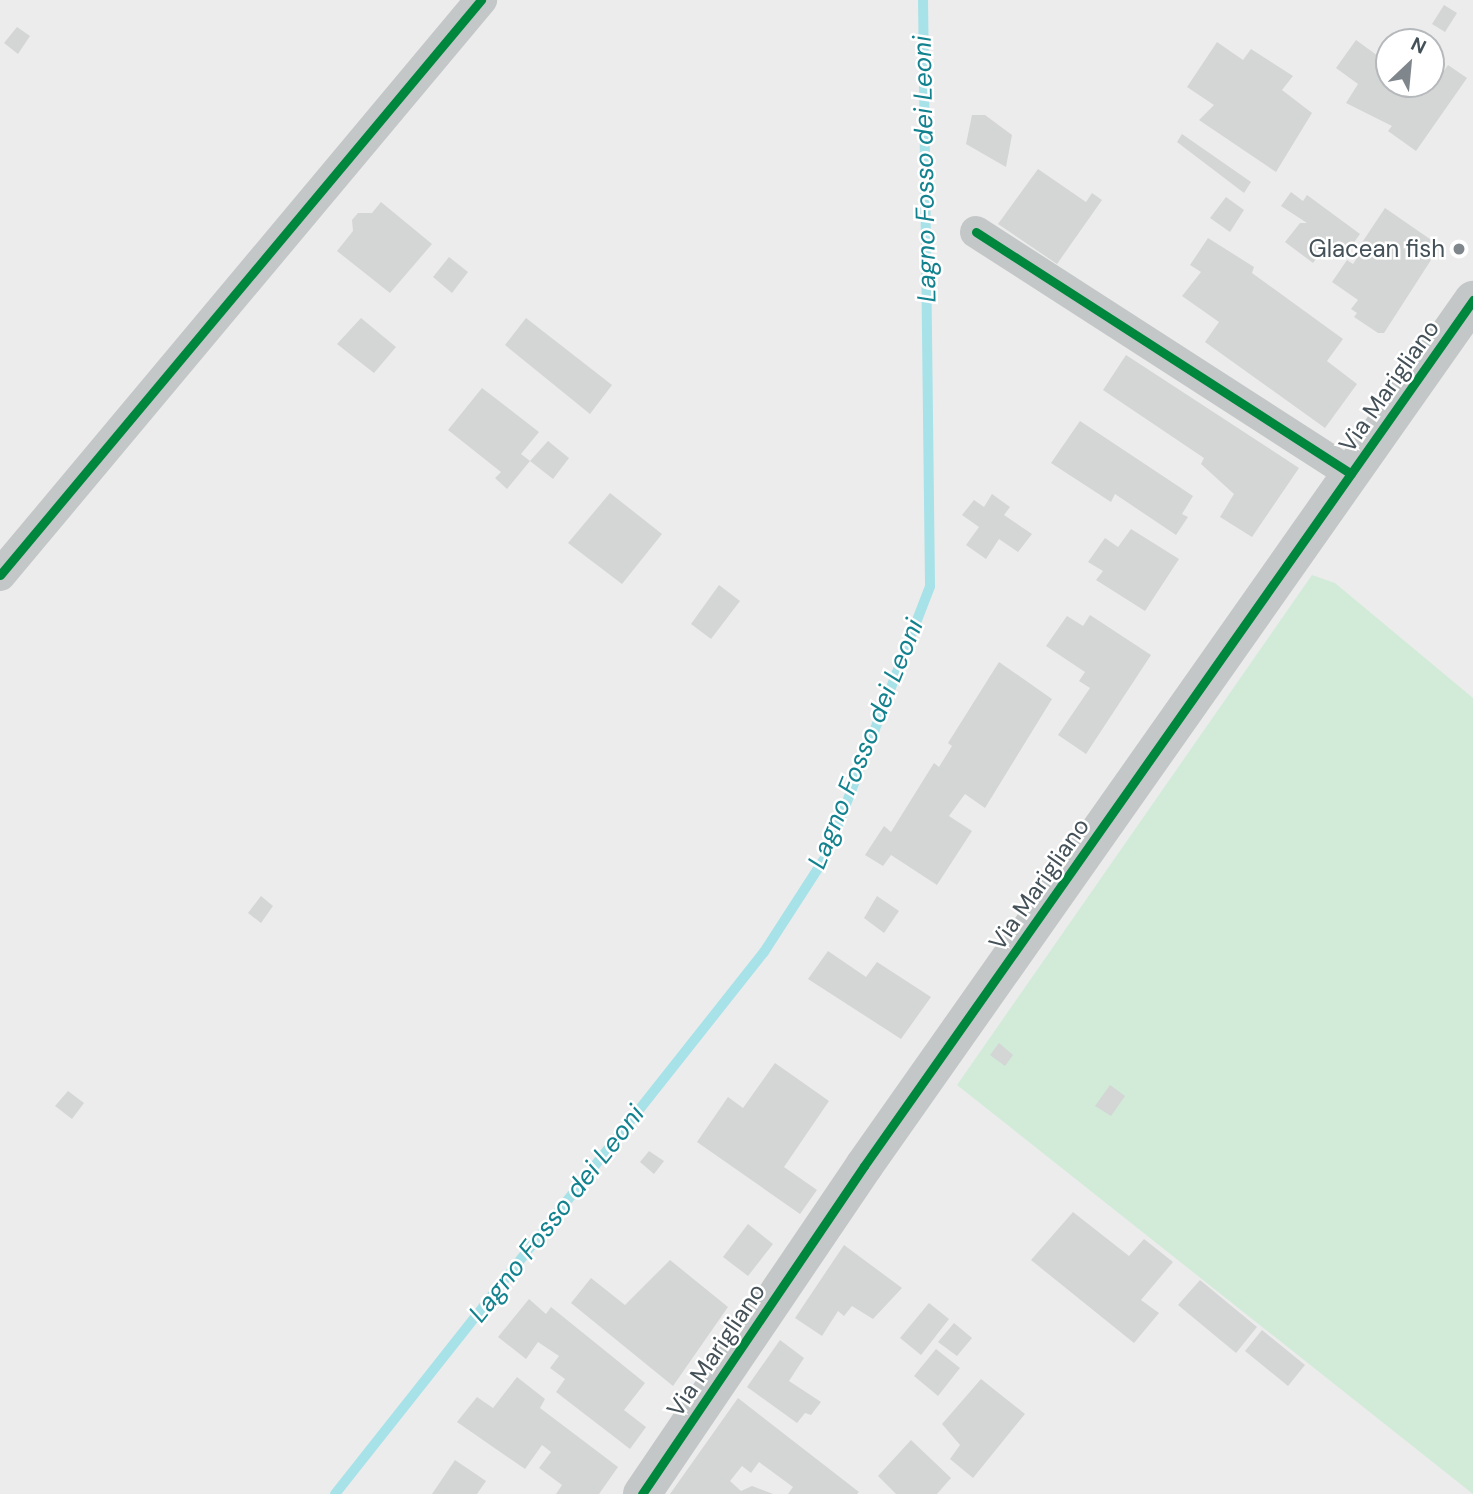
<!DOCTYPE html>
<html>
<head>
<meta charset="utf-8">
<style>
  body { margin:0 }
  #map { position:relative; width:1473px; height:1494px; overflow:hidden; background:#edecec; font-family:"DM Sans",sans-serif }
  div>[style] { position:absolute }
  .green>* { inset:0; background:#d1ebd8 }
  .stream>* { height:10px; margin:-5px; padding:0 5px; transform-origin:5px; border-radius:5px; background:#a7e2e8 }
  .building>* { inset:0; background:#d4d5d5 }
  .minor>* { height:32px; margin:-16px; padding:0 16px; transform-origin:16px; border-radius:16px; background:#c4c7c8 }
  .tertiary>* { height:38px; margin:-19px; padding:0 19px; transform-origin:19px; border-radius:19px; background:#c4c7c8 }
  .cycleway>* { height:9px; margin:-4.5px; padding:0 4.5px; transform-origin:4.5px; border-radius:4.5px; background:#00873e }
  .dots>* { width:19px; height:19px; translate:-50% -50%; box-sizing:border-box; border:4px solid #fff; border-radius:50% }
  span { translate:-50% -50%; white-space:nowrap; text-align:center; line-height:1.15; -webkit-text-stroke:5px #fff; paint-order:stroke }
  .poi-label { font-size:24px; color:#455158 }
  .right { translate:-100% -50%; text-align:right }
  .street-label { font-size:24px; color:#455158 }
  .water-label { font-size:26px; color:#13828f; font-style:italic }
  .north { position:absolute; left:1375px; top:28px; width:70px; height:70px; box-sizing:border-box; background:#fff; border:2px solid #b5b9bc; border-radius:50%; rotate:26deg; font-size:19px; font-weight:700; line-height:28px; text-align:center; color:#455158 }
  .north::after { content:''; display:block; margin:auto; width:24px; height:32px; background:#80878c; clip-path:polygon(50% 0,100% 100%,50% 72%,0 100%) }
</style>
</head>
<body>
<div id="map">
  <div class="green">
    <i style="clip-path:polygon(1312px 575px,1335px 583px,1473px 698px,1473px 1494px,957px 1085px)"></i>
  </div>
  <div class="stream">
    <i style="left:335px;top:1494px;width:691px;rotate:-51.64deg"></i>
    <i style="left:764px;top:952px;width:114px;rotate:-57.1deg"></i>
    <i style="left:826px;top:856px;width:289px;rotate:-68.9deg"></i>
    <i style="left:930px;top:586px;width:586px;rotate:-90.68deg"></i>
  </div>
  <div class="building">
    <i style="clip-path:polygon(1444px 5px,1457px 13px,1445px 32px,1432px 24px)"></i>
    <i style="clip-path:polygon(17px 27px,30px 36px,18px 54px,4px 43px)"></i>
    <i style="clip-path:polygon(1356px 40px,1389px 64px,1389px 84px,1432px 88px,1448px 65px,1467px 78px,1416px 151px,1388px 131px,1392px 126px,1346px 103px,1358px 84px,1336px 68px)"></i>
    <i style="clip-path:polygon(1217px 42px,1243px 60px,1251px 49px,1293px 76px,1282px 90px,1312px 113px,1276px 172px,1199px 120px,1214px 105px,1187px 87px)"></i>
    <i style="clip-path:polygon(972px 115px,985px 115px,1012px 135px,1006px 167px,966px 144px)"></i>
    <i style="clip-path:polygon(1182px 134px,1251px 182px,1244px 193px,1177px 142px)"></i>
    <i style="clip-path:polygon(1038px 169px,1086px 202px,1092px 193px,1102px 200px,1057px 264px,998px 224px)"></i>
    <i style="clip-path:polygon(1291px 192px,1303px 201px,1307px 195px,1360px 234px,1342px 259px,1325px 247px,1313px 263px,1285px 242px,1300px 223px,1307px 223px,1281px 206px)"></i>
    <i style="clip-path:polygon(1226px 197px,1244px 210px,1230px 232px,1210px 218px)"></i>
    <i style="clip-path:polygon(381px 202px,432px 244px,390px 293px,337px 251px,353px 231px,352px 220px,358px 213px,372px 213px)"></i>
    <i style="clip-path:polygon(1385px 208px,1440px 246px,1384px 333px,1378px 333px,1354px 317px,1357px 313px,1351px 309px,1358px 300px,1332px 282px,1347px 260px,1353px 264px,1361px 252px,1357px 250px)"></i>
    <i style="clip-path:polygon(1208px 238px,1254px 267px,1252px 273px,1343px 339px,1327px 361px,1357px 384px,1325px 428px,1205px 342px,1219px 322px,1182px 296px,1201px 272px,1190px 265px)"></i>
    <i style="clip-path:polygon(449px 257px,468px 272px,452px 293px,433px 277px)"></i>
    <i style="clip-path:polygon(361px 318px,396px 347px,374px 373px,337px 344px)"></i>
    <i style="clip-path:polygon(526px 318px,612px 385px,590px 414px,505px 345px)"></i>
    <i style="clip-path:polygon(1126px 355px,1299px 468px,1252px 537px,1220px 517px,1234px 494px,1201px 464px,1204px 458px,1103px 390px)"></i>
    <i style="clip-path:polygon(482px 388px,539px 432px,521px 454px,530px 461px,507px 489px,495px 478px,501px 472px,448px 430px)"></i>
    <i style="clip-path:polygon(1080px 421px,1193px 496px,1182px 514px,1188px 517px,1176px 535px,1115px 494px,1111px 502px,1051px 463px)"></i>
    <i style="clip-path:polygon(548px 441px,569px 458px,553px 479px,530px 461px)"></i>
    <i style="clip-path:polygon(610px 493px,662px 534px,622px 584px,568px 543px)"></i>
    <i style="clip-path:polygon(992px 494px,1010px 507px,1004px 515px,1032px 534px,1018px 552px,999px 539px,986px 559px,966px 545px,979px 527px,962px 515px,974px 500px,984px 507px)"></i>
    <i style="clip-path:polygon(1131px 529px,1179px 559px,1145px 611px,1096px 580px,1103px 571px,1088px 562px,1105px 538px,1118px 547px)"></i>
    <i style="clip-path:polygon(719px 585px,740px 601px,711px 639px,691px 624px)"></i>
    <i style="clip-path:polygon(1090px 615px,1151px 655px,1086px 754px,1058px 735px,1090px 688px,1079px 681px,1085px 672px,1046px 646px,1067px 616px,1083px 626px)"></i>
    <i style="clip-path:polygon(999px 662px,1052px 699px,985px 808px,965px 794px,949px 816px,972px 831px,937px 885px,891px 855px,883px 866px,865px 855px,884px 826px,891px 832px,934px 763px,939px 767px,952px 746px,948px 743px)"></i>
    <i style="clip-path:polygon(261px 896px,273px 906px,261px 923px,248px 913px)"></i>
    <i style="clip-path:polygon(877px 896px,899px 911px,884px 933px,864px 918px)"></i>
    <i style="clip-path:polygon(828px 951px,866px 977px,877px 962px,931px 997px,901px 1039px,808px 979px)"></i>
    <i style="clip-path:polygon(999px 1043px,1013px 1055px,1005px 1066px,990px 1055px)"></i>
    <i style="clip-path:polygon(775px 1063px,829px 1101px,784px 1167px,817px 1190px,800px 1214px,697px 1142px,728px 1097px,743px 1108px)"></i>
    <i style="clip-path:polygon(1110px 1085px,1125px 1096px,1111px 1116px,1095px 1106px)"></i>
    <i style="clip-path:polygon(68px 1091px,84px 1103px,72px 1119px,55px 1106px)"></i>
    <i style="clip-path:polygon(649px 1151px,664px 1161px,654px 1174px,640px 1162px)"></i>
    <i style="clip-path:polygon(1073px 1212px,1129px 1256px,1144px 1239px,1173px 1262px,1141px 1300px,1159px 1313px,1134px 1343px,1031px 1260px)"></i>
    <i style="clip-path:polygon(748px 1224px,773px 1244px,748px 1276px,723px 1257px)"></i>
    <i style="clip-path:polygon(844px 1245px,902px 1288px,873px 1319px,852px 1306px,844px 1316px,838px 1311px,822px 1336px,795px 1318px)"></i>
    <i style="clip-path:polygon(670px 1260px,728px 1307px,673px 1386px,571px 1303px,591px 1278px,625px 1305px)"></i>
    <i style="clip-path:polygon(1200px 1280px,1257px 1327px,1236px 1353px,1178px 1305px)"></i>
    <i style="clip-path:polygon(529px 1299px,546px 1314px,551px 1307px,645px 1383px,624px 1410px,646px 1427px,630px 1449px,556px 1392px,565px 1379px,550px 1368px,559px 1356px,538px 1342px,526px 1359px,498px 1337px)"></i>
    <i style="clip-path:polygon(929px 1303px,949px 1319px,921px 1355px,900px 1338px)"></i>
    <i style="clip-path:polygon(954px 1323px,972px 1338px,957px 1356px,938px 1342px)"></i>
    <i style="clip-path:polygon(1262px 1330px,1305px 1365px,1288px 1386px,1245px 1351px)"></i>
    <i style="clip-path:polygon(780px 1340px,804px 1358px,789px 1381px,821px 1402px,811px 1415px,805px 1413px,797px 1423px,747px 1387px)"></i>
    <i style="clip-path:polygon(936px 1349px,960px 1368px,938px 1396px,914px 1376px)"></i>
    <i style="clip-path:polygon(517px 1377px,545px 1399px,540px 1408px,618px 1467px,599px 1494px,556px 1494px,562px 1485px,539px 1468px,551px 1452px,542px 1445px,525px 1469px,457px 1422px,477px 1397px,493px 1408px)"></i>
    <i style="clip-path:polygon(981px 1379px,1025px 1414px,973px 1478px,950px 1459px,960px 1445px,942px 1424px)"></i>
    <i style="clip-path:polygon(738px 1398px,859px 1492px,857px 1494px,788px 1494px,793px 1487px,759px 1462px,751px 1473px,742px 1466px,730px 1481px,741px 1491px,752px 1486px,773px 1494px,670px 1494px)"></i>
    <i style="clip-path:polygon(911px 1440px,951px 1478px,937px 1494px,896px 1494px,878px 1476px)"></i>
    <i style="clip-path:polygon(455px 1460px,486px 1481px,477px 1494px,432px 1494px)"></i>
  </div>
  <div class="minor">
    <i style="left:976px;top:232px;width:446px;rotate:32.8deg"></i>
    <i style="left:0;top:575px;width:750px;rotate:-50.09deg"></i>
  </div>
  <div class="tertiary">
    <i style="left:642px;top:1494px;width:396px;rotate:-55.9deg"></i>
    <i style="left:864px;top:1166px;width:1059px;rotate:-54.88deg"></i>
  </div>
  <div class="cycleway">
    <i style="left:976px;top:232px;width:446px;rotate:32.8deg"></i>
    <i style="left:0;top:575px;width:750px;rotate:-50.09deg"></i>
    <i style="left:642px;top:1494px;width:396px;rotate:-55.9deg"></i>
    <i style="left:864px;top:1166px;width:1059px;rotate:-54.88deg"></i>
  </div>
  <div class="dots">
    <i style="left:1459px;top:249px;background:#80878c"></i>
  </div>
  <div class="poi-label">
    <span class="right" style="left:1445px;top:249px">Glacean fish</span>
  </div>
  <div class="street-label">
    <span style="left:1389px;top:386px;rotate:-55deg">Via Marigliano</span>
    <span style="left:1039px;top:884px;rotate:-55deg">Via Marigliano</span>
    <span style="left:716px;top:1350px;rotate:-56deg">Via Marigliano</span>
  </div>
  <div class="water-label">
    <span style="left:925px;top:169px;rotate:-91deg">Lagno Fosso dei Leoni</span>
    <span style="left:866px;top:744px;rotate:-68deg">Lagno Fosso dei Leoni</span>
    <span style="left:557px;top:1214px;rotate:-52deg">Lagno Fosso dei Leoni</span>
  </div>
  <div class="north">N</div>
</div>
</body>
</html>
